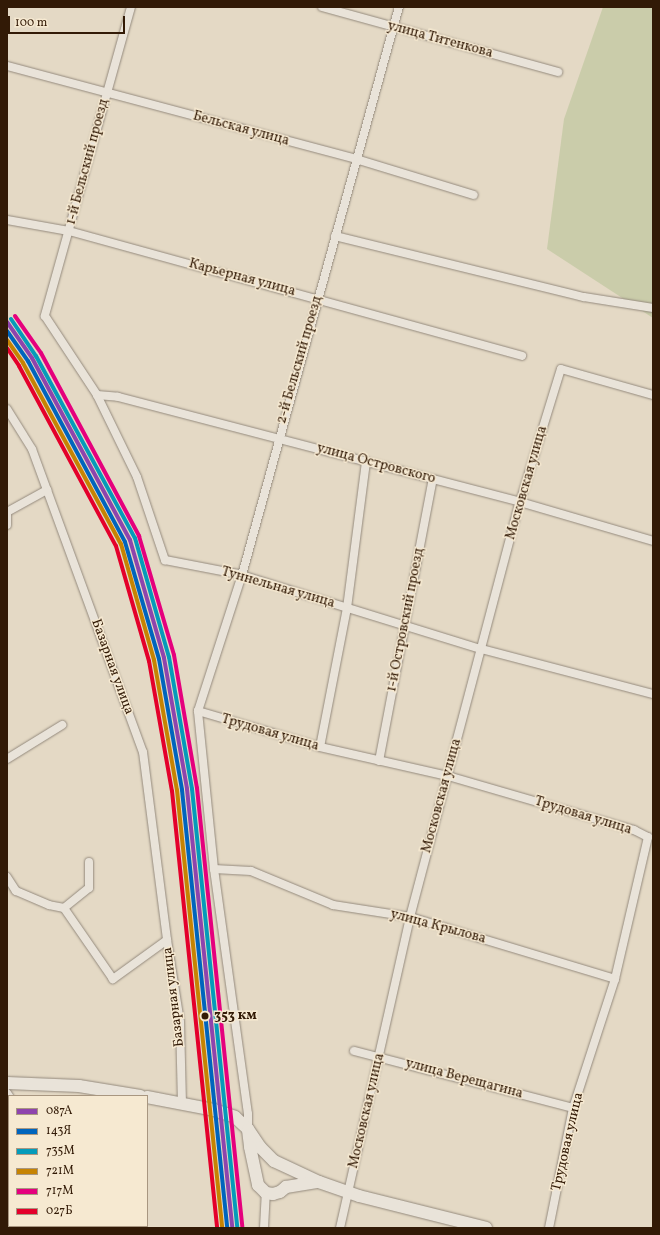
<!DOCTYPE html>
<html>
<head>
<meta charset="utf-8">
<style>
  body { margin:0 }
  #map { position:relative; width:660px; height:1235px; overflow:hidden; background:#e4d9c5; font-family:Vollkorn,serif }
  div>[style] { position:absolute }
  .green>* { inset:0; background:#caccaa }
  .roads { filter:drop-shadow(0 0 1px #948a7d) drop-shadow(0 0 1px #948a7d) }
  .minor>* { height:8px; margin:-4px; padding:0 4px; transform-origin:4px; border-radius:4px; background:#e9e3d9 }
  .secondary>* { height:12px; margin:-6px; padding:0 6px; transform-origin:6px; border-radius:6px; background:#e9e3d9 }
  .rail-1>* { height:4px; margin:-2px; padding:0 2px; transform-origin:2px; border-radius:2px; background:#8e44ad }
  .rail-2>* { height:4px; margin:-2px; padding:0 2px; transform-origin:2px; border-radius:2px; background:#0065bd }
  .rail-3>* { height:4px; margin:-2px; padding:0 2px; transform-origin:2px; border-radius:2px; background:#059bba }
  .rail-4>* { height:4px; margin:-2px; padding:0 2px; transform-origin:2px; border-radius:2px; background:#c68302 }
  .rail-5>* { height:4px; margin:-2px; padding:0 2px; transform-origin:2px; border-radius:2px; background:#e5007d }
  .rail-6>* { height:4px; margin:-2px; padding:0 2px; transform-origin:2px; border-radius:2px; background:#e4002b }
  .dots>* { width:11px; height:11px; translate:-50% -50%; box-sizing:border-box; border:2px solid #f6e9d1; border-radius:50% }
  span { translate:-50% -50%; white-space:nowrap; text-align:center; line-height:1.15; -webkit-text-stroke:3px #f6e9d1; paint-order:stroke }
  .street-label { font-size:14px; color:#321a06 }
  .stop-label { font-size:14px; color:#321a06; font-weight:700 }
  .left { translate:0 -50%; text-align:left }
  .frame { position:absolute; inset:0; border:8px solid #321a06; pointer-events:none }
  .legend { position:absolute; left:8px; top:1095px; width:140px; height:132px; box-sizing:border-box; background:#f6e9d1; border:1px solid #a89680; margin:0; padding:5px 7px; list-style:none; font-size:12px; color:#321a06 }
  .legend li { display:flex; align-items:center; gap:8px; height:20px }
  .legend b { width:20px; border:1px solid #a89680 }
  .scale { position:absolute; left:8px; top:16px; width:117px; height:18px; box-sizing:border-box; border:2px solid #321a06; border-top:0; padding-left:5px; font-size:12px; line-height:14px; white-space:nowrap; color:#321a06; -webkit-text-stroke:3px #f6e9d1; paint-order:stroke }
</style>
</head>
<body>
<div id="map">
  <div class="green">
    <i style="clip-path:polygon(603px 7px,653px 7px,653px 318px,547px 249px,564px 119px)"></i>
  </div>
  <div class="roads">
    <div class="minor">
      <i style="left:131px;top:7px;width:321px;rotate:105.6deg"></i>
      <i style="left:45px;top:316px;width:95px;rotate:56.6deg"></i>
      <i style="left:97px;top:395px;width:91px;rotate:64deg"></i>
      <i style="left:137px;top:477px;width:88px;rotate:71.4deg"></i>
      <i style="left:165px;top:560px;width:74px;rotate:10.9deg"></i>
      <i style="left:238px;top:574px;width:254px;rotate:17.2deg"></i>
      <i style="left:481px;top:649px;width:178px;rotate:14.7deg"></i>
      <i style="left:322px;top:7px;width:245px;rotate:15.4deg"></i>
      <i style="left:7px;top:66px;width:361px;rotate:14.9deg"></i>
      <i style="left:356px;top:159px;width:123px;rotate:17deg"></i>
      <i style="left:7px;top:220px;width:63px;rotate:10.1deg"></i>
      <i style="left:69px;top:231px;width:470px;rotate:15.4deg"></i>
      <i style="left:335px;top:236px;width:256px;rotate:13.8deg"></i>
      <i style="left:584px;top:297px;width:70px;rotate:9.1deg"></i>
      <i style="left:97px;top:395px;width:21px;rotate:5deg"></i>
      <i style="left:118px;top:397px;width:415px;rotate:14.6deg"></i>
      <i style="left:520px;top:502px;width:139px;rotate:16.3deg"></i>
      <i style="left:7px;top:409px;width:47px;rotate:58deg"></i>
      <i style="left:32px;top:449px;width:323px;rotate:69.9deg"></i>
      <i style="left:143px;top:752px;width:190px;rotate:82.7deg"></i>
      <i style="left:167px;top:940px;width:67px;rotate:144.2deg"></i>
      <i style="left:113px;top:979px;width:86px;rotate:-124.6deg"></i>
      <i style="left:64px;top:908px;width:15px;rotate:-169deg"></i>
      <i style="left:49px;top:905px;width:36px;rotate:-157deg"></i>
      <i style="left:16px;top:891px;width:17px;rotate:-123deg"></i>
      <i style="left:7px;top:525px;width:13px;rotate:-90deg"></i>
      <i style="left:7px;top:512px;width:46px;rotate:-28.8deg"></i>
      <i style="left:198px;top:711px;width:127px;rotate:16.4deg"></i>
      <i style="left:320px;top:747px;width:131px;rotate:12.8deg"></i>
      <i style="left:448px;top:776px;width:194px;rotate:16.2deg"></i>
      <i style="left:634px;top:830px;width:16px;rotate:27deg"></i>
      <i style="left:648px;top:837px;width:146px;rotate:103.1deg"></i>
      <i style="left:615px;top:979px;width:136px;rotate:108deg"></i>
      <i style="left:573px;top:1108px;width:122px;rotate:101.3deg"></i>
      <i style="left:320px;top:747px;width:142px;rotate:-79deg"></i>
      <i style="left:347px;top:608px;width:148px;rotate:-82.6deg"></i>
      <i style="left:7px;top:759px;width:65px;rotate:-31.7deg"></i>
      <i style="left:379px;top:761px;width:287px;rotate:-79.2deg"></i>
      <i style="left:214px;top:869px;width:37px;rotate:3deg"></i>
      <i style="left:251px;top:871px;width:89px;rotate:22.5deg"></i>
      <i style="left:333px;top:905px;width:78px;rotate:8.9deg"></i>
      <i style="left:410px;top:917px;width:214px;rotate:16.8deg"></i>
      <i style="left:64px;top:908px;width:32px;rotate:-39deg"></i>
      <i style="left:89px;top:888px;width:26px;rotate:-90deg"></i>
      <i style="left:167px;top:940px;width:83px;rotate:81deg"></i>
      <i style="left:180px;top:1022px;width:81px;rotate:88.6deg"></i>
      <i style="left:354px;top:1051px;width:226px;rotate:14.6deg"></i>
      <i style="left:7px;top:1093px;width:4px;rotate:56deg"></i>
      <i style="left:248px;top:1129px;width:15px;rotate:-90deg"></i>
      <i style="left:248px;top:1114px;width:247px;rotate:-97.9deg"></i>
      <i style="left:214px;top:869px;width:159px;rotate:-95.8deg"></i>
      <i style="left:198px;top:711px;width:143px;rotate:-72.1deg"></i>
      <i style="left:242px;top:575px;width:589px;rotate:-74.55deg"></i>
      <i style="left:103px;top:1226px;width:2px;rotate:63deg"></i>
      <i style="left:39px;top:1228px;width:4px;rotate:-34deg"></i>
      <i style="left:264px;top:1228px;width:35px;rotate:-87deg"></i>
      <i style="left:340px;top:1228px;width:319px;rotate:-77.3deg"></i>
      <i style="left:410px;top:917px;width:429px;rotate:-75.2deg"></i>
      <i style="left:520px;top:502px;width:139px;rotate:-72.9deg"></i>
      <i style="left:561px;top:369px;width:96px;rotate:15.8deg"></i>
    </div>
    <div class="secondary">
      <i style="left:7px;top:1083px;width:72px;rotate:2.4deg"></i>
      <i style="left:79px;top:1086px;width:62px;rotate:9.3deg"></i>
      <i style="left:147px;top:1097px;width:68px;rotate:11deg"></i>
      <i style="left:214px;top:1110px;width:22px;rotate:18deg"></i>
      <i style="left:235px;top:1117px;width:18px;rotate:43deg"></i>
      <i style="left:248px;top:1129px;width:22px;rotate:56deg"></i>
      <i style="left:260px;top:1147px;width:20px;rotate:45deg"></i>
      <i style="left:274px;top:1161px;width:50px;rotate:25deg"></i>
      <i style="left:319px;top:1182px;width:42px;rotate:19.3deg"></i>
      <i style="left:359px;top:1196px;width:131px;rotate:14.1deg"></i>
      <i style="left:248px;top:1130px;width:17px;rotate:83deg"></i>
      <i style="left:250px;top:1147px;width:39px;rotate:78deg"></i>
      <i style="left:258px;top:1185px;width:11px;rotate:45deg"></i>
      <i style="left:266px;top:1193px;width:7px;rotate:8deg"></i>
      <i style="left:273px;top:1194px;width:7px;rotate:-16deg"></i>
      <i style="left:280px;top:1192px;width:8px;rotate:-40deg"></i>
      <i style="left:286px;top:1187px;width:31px;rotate:-9deg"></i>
    </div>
  </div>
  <div class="rail-1">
    <i style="left:7px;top:322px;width:44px;rotate:55.2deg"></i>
    <i style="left:32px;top:358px;width:207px;rotate:61.7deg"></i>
    <i style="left:130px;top:540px;width:123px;rotate:73.9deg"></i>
    <i style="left:164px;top:658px;width:133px;rotate:80deg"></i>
    <i style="left:187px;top:789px;width:441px;rotate:84.1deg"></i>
  </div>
  <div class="rail-2">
    <i style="left:7px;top:331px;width:37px;rotate:55deg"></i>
    <i style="left:28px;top:361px;width:205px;rotate:61.8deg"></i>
    <i style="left:125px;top:542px;width:122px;rotate:73.8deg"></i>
    <i style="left:159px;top:659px;width:133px;rotate:80deg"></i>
    <i style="left:182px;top:790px;width:440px;rotate:84.1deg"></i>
  </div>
  <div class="rail-3">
    <i style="left:11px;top:319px;width:45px;rotate:56deg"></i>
    <i style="left:36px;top:356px;width:207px;rotate:61.5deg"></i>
    <i style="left:135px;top:538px;width:124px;rotate:74.1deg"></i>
    <i style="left:169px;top:657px;width:134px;rotate:80.1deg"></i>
    <i style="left:192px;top:789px;width:440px;rotate:84.1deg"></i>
  </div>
  <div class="rail-4">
    <i style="left:7px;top:340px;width:28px;rotate:55deg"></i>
    <i style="left:23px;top:363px;width:206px;rotate:61.6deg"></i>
    <i style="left:121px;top:544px;width:121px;rotate:74.1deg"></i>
    <i style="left:154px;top:660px;width:132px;rotate:80deg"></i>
    <i style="left:177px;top:790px;width:440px;rotate:84.1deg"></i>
  </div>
  <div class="rail-5">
    <i style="left:15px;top:316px;width:45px;rotate:54.9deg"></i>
    <i style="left:41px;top:353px;width:208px;rotate:61.8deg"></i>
    <i style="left:139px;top:536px;width:124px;rotate:73.6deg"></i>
    <i style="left:174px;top:655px;width:135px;rotate:80.2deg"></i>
    <i style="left:197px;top:788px;width:441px;rotate:84.1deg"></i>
  </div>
  <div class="rail-6">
    <i style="left:7px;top:348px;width:22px;rotate:56deg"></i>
    <i style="left:19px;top:366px;width:204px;rotate:61.7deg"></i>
    <i style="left:116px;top:546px;width:120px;rotate:74deg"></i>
    <i style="left:149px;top:661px;width:132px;rotate:80deg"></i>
    <i style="left:172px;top:791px;width:439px;rotate:84.1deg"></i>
  </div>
  <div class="dots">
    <i style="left:205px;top:1016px;background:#321a06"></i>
  </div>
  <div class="street-label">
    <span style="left:440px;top:40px;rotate:15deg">улица Титенкова</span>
    <span style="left:241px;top:129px;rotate:15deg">Бельская улица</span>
    <span style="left:88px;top:162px;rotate:-75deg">1-й Бельский проезд</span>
    <span style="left:242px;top:278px;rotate:15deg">Карьерная улица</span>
    <span style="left:300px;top:360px;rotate:-74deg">2-й Бельский проезд</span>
    <span style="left:376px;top:464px;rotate:15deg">улица Островского</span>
    <span style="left:527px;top:483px;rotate:-74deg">Московская улица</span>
    <span style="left:278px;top:588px;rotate:16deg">Туннельная улица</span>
    <span style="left:406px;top:620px;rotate:-79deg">1-й Островский проезд</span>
    <span style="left:112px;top:667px;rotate:70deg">Базарная улица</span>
    <span style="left:270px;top:733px;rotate:16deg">Трудовая улица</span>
    <span style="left:442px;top:796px;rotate:-75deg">Московская улица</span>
    <span style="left:583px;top:816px;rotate:17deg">Трудовая улица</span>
    <span style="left:438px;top:927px;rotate:15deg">улица Крылова</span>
    <span style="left:174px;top:997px;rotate:-97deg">Базарная улица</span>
    <span style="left:464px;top:1079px;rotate:15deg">улица Верещагина</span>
    <span style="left:367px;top:1111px;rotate:-77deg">Московская улица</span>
    <span style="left:568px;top:1142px;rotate:-77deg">Трудовая улица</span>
  </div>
  <div class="stop-label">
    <span class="left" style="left:214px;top:1016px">353 км</span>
  </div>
  <div class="frame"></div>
  <ul class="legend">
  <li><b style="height:5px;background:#8e44ad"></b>087А</li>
  <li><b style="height:5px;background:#0065bd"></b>143Я</li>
  <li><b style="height:5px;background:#059bba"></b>735М</li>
  <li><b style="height:5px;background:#c68302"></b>721М</li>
  <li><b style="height:5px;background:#e5007d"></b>717М</li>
  <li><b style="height:5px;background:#e4002b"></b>027Б</li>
  </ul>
  <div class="scale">100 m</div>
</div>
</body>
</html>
